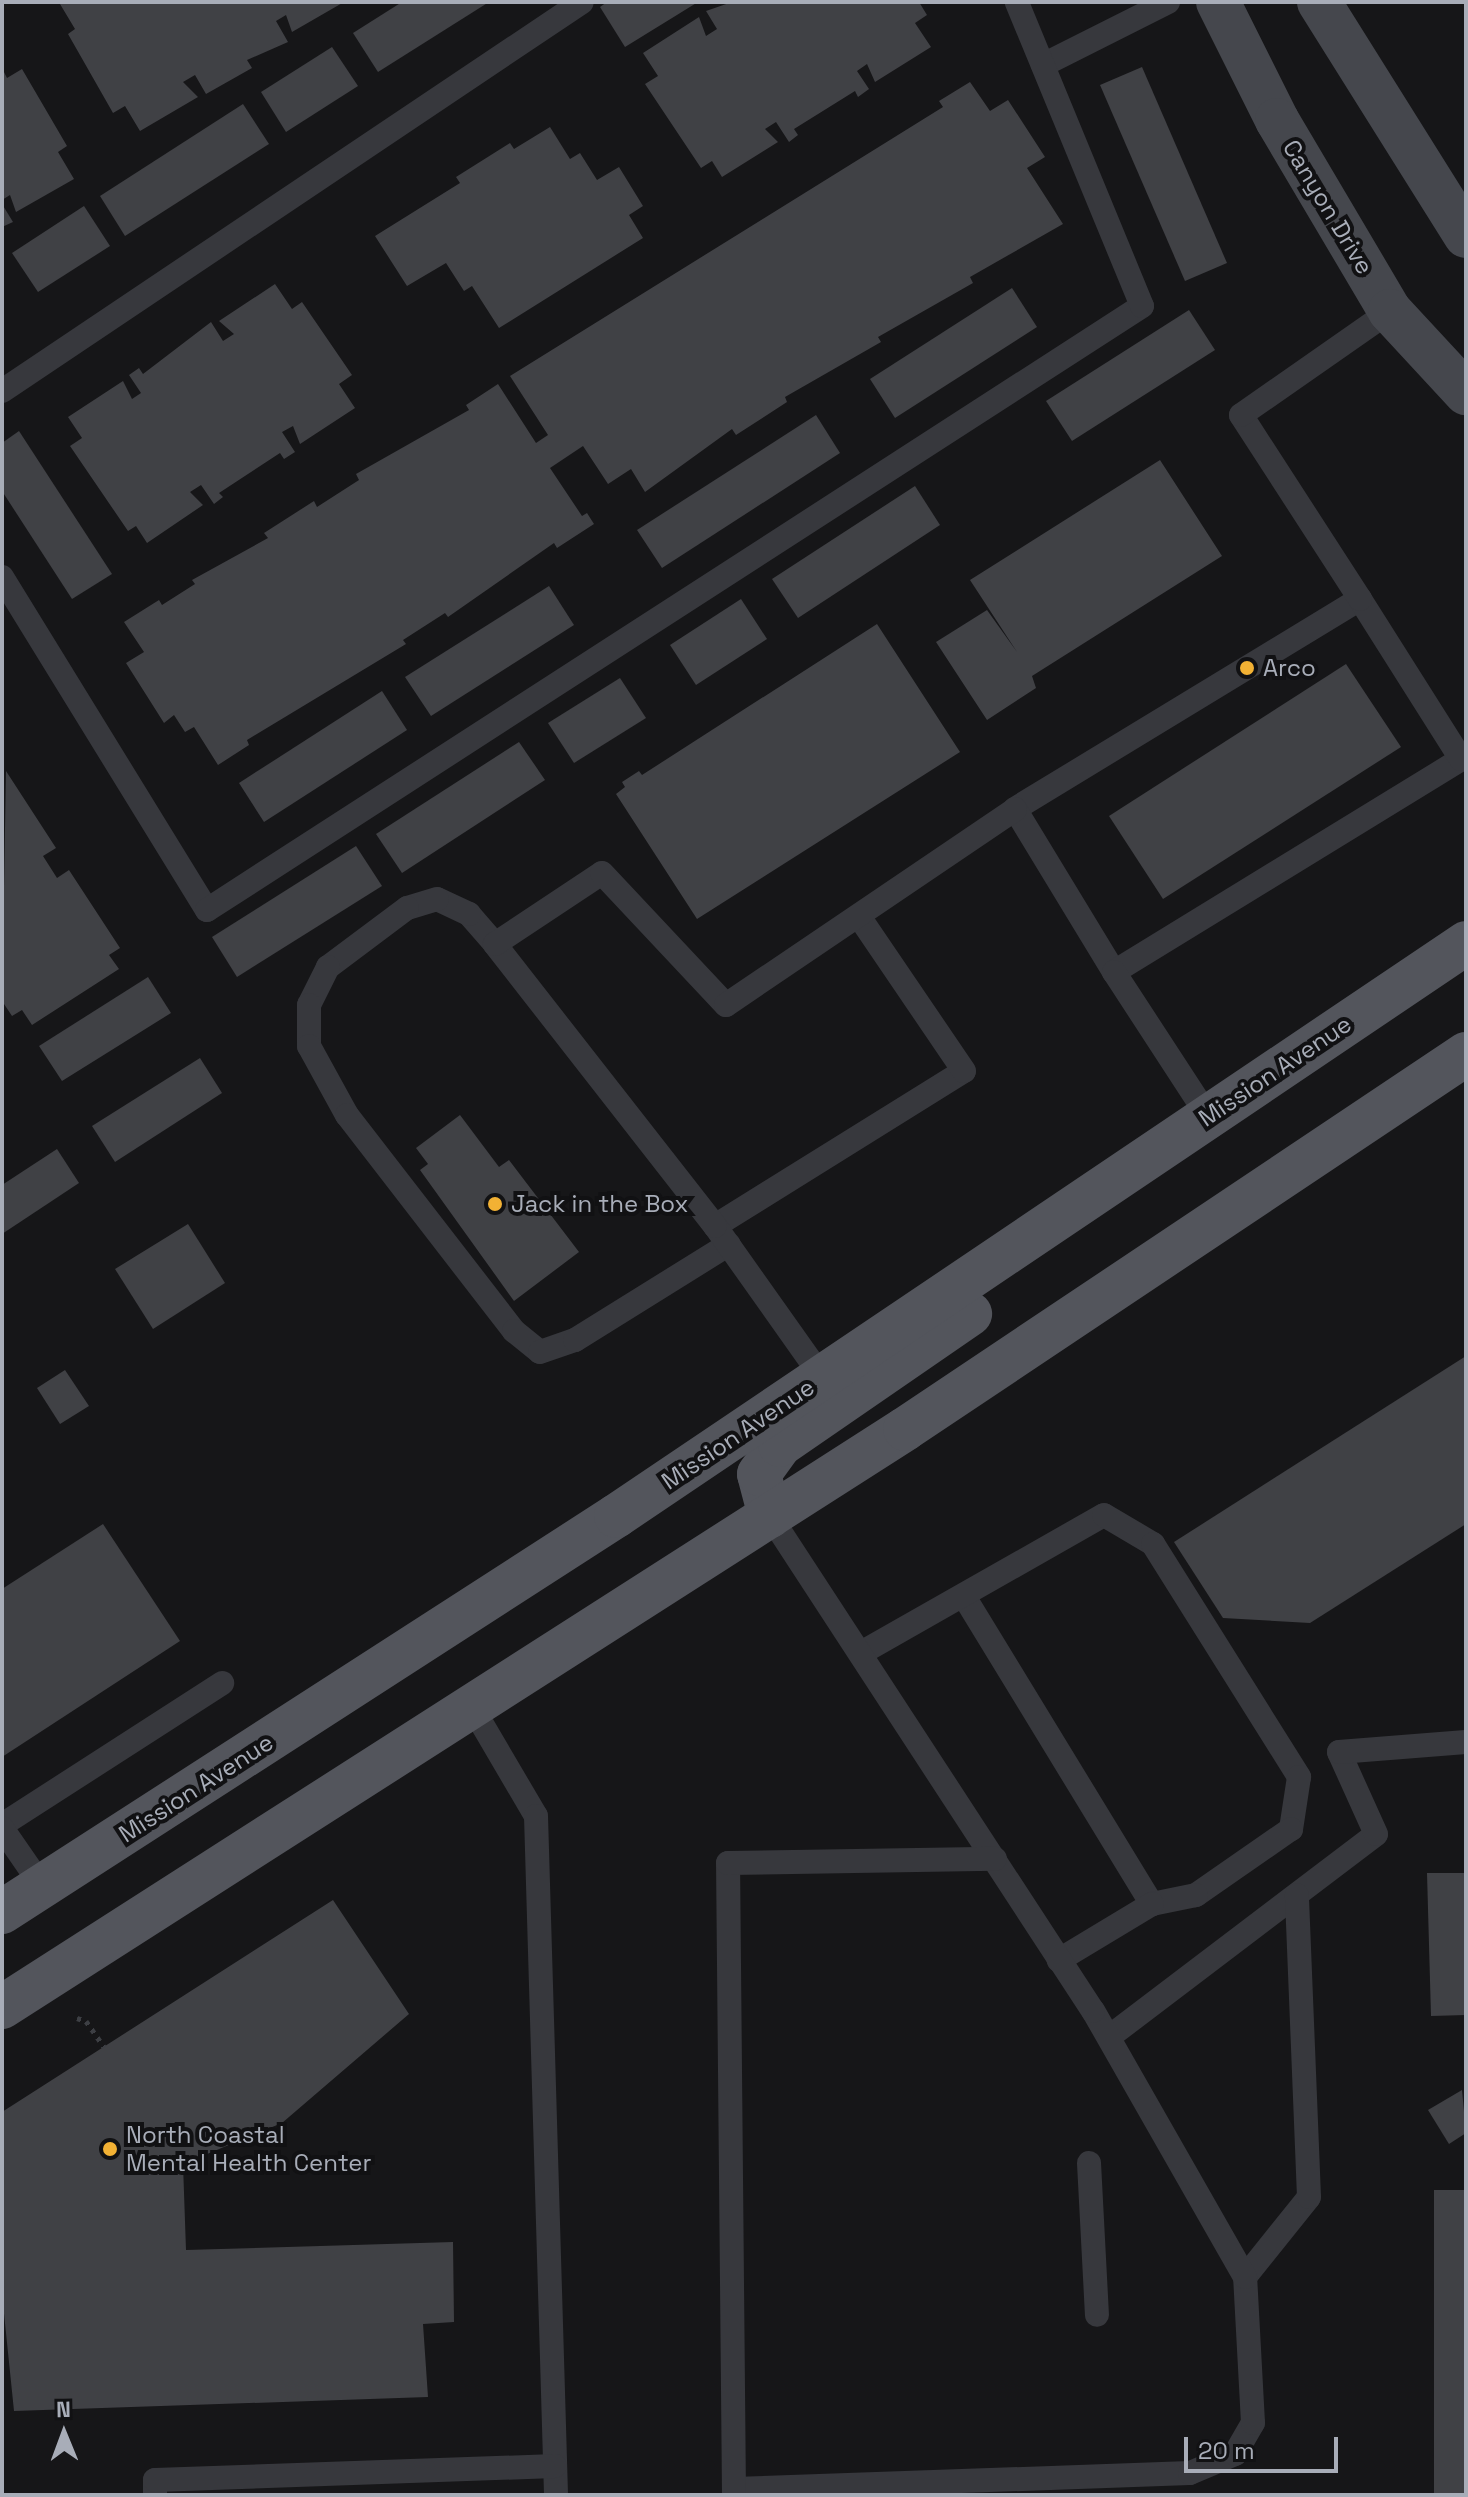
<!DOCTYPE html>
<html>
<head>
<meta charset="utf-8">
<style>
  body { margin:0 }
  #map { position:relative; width:1468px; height:2497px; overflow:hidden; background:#161618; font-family:"Space Grotesk",sans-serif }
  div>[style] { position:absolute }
  .building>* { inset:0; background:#404145 }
  .path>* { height:5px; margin-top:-2.5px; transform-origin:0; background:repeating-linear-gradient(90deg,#3d3f44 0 4px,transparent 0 10px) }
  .lane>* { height:24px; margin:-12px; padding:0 12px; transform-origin:12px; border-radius:12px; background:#37383d }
  .secondary>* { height:44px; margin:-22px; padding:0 22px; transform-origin:22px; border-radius:22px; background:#45474d }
  .primary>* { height:44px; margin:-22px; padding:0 22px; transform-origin:22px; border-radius:22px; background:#53555c }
  .dots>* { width:22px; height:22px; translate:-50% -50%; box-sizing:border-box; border:4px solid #111113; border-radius:50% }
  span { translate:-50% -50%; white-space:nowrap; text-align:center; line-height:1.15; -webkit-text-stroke:8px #111113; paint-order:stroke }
  .street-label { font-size:24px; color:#a8adb8 }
  .poi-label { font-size:24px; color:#a8adb8 }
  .left { translate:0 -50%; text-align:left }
  .frame { position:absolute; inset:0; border:4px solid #a8adb8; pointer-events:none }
  .north { position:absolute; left:24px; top:2393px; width:80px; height:80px; -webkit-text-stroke:6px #111113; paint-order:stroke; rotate:359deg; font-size:22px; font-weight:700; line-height:32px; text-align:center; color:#a8adb8 }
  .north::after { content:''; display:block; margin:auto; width:28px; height:36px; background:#a8adb8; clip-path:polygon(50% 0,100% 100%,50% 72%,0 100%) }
  .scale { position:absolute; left:1184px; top:2437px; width:154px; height:36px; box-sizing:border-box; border:4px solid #a8adb8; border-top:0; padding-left:10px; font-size:24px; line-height:28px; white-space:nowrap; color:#a8adb8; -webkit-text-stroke:6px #111113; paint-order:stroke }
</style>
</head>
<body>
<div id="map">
  <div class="building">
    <i style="clip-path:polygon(344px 2px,292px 32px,286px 15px,276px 21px,288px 42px,247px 60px,252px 68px,206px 94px,195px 75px,183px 82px,198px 97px,140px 131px,125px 106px,113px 113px,68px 34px,75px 29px,60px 4px)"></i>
    <i style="clip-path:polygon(402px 2px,489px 2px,378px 72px,353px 33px)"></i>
    <i style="clip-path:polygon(607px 2px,698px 2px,625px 47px,600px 7px)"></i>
    <i style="clip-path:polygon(732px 2px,919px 2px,927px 15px,915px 23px,931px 47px,875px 82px,867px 64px,857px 71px,869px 89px,858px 97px,855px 91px,794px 129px,798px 135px,789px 142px,776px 122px,765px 129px,778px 142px,722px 177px,712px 161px,701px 168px,645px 84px,658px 76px,643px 53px,699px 17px,706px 36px,717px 29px,706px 11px)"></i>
    <i style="clip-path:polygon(332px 47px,358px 86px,286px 132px,261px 92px)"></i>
    <i style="clip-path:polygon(1142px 67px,1227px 263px,1185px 281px,1100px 85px)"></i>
    <i style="clip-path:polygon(2px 68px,7px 78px,22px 69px,67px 146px,58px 152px,74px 179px,16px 212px,10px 195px,2px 200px)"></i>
    <i style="clip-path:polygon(970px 82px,990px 111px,1008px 100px,1045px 157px,1027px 168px,1063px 224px,970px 277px,973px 283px,878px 337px,881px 342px,785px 397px,787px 402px,736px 435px,732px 429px,645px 492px,631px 469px,608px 484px,583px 446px,550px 468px,582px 516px,587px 513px,594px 524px,557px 548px,554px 543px,448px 617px,445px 613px,403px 640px,406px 644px,247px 740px,249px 745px,218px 765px,194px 727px,185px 732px,174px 715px,164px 723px,126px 663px,144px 652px,124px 622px,159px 600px,162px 605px,195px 584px,192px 580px,268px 538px,264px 533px,314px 501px,317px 507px,359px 480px,356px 474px,469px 410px,466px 405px,498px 384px,536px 443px,548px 435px,510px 376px,943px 107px,939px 101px)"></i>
    <i style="clip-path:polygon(243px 104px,269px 144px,125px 236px,100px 196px)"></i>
    <i style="clip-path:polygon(550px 127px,570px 159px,580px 153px,597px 180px,619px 167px,643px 206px,629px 215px,643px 238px,499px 328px,472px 286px,464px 291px,446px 263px,407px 286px,375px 236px,460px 183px,456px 177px,510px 143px,514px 149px)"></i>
    <i style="clip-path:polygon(2px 204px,13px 222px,2px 227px)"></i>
    <i style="clip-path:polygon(84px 206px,110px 246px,38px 292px,12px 253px)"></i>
    <i style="clip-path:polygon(275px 284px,292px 309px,302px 302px,352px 375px,339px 384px,355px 408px,300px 444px,293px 426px,282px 432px,295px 452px,284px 459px,280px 453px,219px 493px,223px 497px,214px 504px,201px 485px,190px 492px,203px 505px,147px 543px,136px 526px,128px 531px,70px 446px,82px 438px,68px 417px,123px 381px,132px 399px,141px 393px,129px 375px,139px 368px,143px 374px,211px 322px,223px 341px,234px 334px,219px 321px)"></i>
    <i style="clip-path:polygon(1012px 288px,1037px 327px,895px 418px,870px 379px)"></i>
    <i style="clip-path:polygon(1189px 310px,1215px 350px,1072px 441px,1046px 401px)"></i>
    <i style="clip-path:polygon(816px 415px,840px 453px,662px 568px,637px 530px)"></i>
    <i style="clip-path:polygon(19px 431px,112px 574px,72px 599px,2px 491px,2px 443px)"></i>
    <i style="clip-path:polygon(1160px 460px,1222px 556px,1032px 676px,1036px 688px,987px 720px,936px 642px,987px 610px,1017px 652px,970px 580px)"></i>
    <i style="clip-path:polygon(915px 486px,940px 525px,798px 618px,772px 579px)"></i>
    <i style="clip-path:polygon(549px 586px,574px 625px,431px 716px,405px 677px)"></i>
    <i style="clip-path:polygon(741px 599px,767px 639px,696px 685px,670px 645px)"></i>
    <i style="clip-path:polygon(877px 624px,960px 752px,697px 919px,616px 794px,625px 787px,622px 782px,639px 771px,642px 775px)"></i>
    <i style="clip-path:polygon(1346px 664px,1401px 747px,1163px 899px,1109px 816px)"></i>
    <i style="clip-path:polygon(620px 678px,646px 718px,574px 763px,548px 723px)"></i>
    <i style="clip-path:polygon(382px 691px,407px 730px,264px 822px,239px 783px)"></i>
    <i style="clip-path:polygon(519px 742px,545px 780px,402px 873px,376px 834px)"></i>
    <i style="clip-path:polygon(6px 771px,56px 848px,43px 856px,57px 878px,69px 870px,120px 948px,109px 955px,119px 969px,32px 1025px,22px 1010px,12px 1016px,2px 1001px)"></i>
    <i style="clip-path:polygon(356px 846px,382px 886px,237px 977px,212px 937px)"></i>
    <i style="clip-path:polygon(148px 977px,171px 1013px,62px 1081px,39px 1046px)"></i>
    <i style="clip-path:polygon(200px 1058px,222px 1093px,115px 1162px,92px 1126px)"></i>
    <i style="clip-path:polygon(460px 1115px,499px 1167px,509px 1160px,579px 1252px,514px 1301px,420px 1170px,428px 1164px,416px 1148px)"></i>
    <i style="clip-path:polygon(57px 1149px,79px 1183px,2px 1234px,2px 1185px)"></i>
    <i style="clip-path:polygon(188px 1224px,225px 1283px,153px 1329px,115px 1269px)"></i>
    <i style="clip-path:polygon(1466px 1356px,1466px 1524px,1310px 1623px,1223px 1618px,1174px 1542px)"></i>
    <i style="clip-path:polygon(65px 1370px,89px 1406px,60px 1424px,37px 1388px)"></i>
    <i style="clip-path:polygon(103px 1524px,180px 1641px,2px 1757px,2px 1589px)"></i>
    <i style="clip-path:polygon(1427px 1873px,1466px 1873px,1466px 2015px,1431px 2016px)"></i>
    <i style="clip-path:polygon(333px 1900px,409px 2014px,282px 2123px,183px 2164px,186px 2250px,453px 2242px,454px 2322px,423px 2324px,428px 2397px,14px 2411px,2px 2294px,2px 2112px)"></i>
    <i style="clip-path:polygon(1462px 2090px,1466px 2133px,1449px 2144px,1428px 2110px)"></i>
    <i style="clip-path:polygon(1434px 2190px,1466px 2190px,1466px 2495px,1434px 2495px)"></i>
  </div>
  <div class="path">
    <i style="left:77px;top:2018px;width:9px;rotate:18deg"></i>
    <i style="left:86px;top:2021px;width:32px;rotate:55deg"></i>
  </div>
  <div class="lane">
    <i style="left:1043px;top:65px;width:140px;rotate:-26.7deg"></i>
    <i style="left:2px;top:391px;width:698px;rotate:-33.85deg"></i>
    <i style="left:2px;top:577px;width:391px;rotate:58.4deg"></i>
    <i style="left:207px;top:910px;width:1113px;rotate:-32.86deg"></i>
    <i style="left:1142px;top:306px;width:329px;rotate:-112.4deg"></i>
    <i style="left:1360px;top:599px;width:404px;rotate:148.7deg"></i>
    <i style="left:1015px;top:809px;width:191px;rotate:58.7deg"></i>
    <i style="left:1114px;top:972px;width:407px;rotate:-31.5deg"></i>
    <i style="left:1461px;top:759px;width:189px;rotate:-122.3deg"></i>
    <i style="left:1360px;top:599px;width:219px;rotate:-122.9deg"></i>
    <i style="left:1241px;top:415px;width:182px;rotate:-34.9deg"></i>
    <i style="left:495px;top:944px;width:40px;rotate:-131deg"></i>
    <i style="left:469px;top:914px;width:35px;rotate:-155deg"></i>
    <i style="left:437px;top:899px;width:31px;rotate:163deg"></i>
    <i style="left:407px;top:908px;width:99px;rotate:143.2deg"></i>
    <i style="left:328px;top:967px;width:42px;rotate:116.6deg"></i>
    <i style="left:309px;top:1005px;width:41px;rotate:90deg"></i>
    <i style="left:309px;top:1046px;width:79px;rotate:61.2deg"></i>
    <i style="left:347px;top:1115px;width:273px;rotate:52.3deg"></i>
    <i style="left:514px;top:1331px;width:33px;rotate:39deg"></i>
    <i style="left:540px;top:1352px;width:37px;rotate:-19deg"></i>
    <i style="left:575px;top:1340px;width:181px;rotate:-31.9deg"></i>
    <i style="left:1114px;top:972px;width:172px;rotate:56.9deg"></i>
    <i style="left:715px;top:1226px;width:293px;rotate:-31.9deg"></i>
    <i style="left:964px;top:1071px;width:185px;rotate:-124.2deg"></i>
    <i style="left:822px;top:1377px;width:185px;rotate:-125.3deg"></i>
    <i style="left:715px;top:1226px;width:358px;rotate:-128deg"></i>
    <i style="left:495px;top:944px;width:128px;rotate:-33.6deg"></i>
    <i style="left:602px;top:873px;width:181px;rotate:46.8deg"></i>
    <i style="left:726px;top:1005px;width:349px;rotate:-34.1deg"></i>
    <i style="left:965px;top:1598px;width:359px;rotate:58.6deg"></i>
    <i style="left:861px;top:1653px;width:279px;rotate:-29.6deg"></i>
    <i style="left:1104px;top:1515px;width:57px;rotate:30.6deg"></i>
    <i style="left:1153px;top:1544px;width:275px;rotate:57.9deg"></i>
    <i style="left:1299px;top:1777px;width:53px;rotate:98.7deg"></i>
    <i style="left:1291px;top:1829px;width:116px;rotate:145.2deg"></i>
    <i style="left:1196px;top:1895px;width:45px;rotate:168.4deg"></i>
    <i style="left:1152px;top:1904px;width:109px;rotate:148.9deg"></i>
    <i style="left:472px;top:1707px;width:126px;rotate:59.6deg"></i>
    <i style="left:536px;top:1816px;width:679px;rotate:88.31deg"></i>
    <i style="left:2px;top:1825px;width:262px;rotate:-32.8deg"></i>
    <i style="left:2px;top:1828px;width:70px;rotate:55.4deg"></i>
    <i style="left:1109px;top:2037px;width:335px;rotate:-37.2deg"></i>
    <i style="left:1376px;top:1834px;width:90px;rotate:-114.3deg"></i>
    <i style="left:1339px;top:1752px;width:127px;rotate:-4.5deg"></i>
    <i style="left:1089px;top:2163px;width:152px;rotate:87deg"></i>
    <i style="left:1245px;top:2277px;width:102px;rotate:-51.3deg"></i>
    <i style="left:1309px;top:2197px;width:302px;rotate:-92.3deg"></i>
    <i style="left:734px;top:2489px;width:456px;rotate:-2deg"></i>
    <i style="left:1190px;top:2473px;width:49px;rotate:-22.9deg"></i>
    <i style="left:1235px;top:2454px;width:36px;rotate:-60deg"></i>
    <i style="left:1253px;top:2423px;width:146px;rotate:-93.1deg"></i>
    <i style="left:1245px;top:2277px;width:306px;rotate:-119.7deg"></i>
    <i style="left:1093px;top:2011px;width:591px;rotate:-123.13deg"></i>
    <i style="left:155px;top:2495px;width:15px;rotate:-90deg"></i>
    <i style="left:155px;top:2480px;width:400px;rotate:-2deg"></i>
    <i style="left:734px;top:2495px;width:632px;rotate:-90.54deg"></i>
    <i style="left:728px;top:1863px;width:267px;rotate:-0.9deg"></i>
  </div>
  <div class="secondary">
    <i style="left:1218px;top:2px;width:132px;rotate:63.4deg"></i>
    <i style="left:1277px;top:120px;width:222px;rotate:59.4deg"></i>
    <i style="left:1390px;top:311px;width:112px;rotate:47.2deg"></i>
    <i style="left:1319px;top:2px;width:276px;rotate:57.9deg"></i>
  </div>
  <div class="primary">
    <i style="left:770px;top:1516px;width:43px;rotate:-104.7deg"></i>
    <i style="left:759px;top:1474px;width:36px;rotate:-54deg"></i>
    <i style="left:780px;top:1445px;width:231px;rotate:-34.6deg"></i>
    <i style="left:2px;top:1912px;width:731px;rotate:-32.82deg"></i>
    <i style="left:616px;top:1516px;width:1025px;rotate:-33.98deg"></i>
    <i style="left:2px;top:2007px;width:1072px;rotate:-32.62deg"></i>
    <i style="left:905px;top:1429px;width:675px;rotate:-33.76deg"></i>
  </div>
  <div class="dots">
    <i style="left:1247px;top:668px;background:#f2b134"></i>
    <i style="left:495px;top:1204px;background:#f2b134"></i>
    <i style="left:110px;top:2149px;background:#f2b134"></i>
  </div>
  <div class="street-label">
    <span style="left:1328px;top:207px;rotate:59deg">Canyon Drive</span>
    <span style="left:1275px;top:1071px;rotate:-34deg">Mission Avenue</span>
    <span style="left:738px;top:1434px;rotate:-34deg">Mission Avenue</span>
    <span style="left:196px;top:1788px;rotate:-33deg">Mission Avenue</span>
  </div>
  <div class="poi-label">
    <span class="left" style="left:1263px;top:668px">Arco</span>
    <span class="left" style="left:511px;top:1204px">Jack in the Box</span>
    <span class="left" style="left:126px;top:2149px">North Coastal<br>Mental Health Center</span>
  </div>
  <div class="frame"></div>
  <div class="north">N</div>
  <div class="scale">20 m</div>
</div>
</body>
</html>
